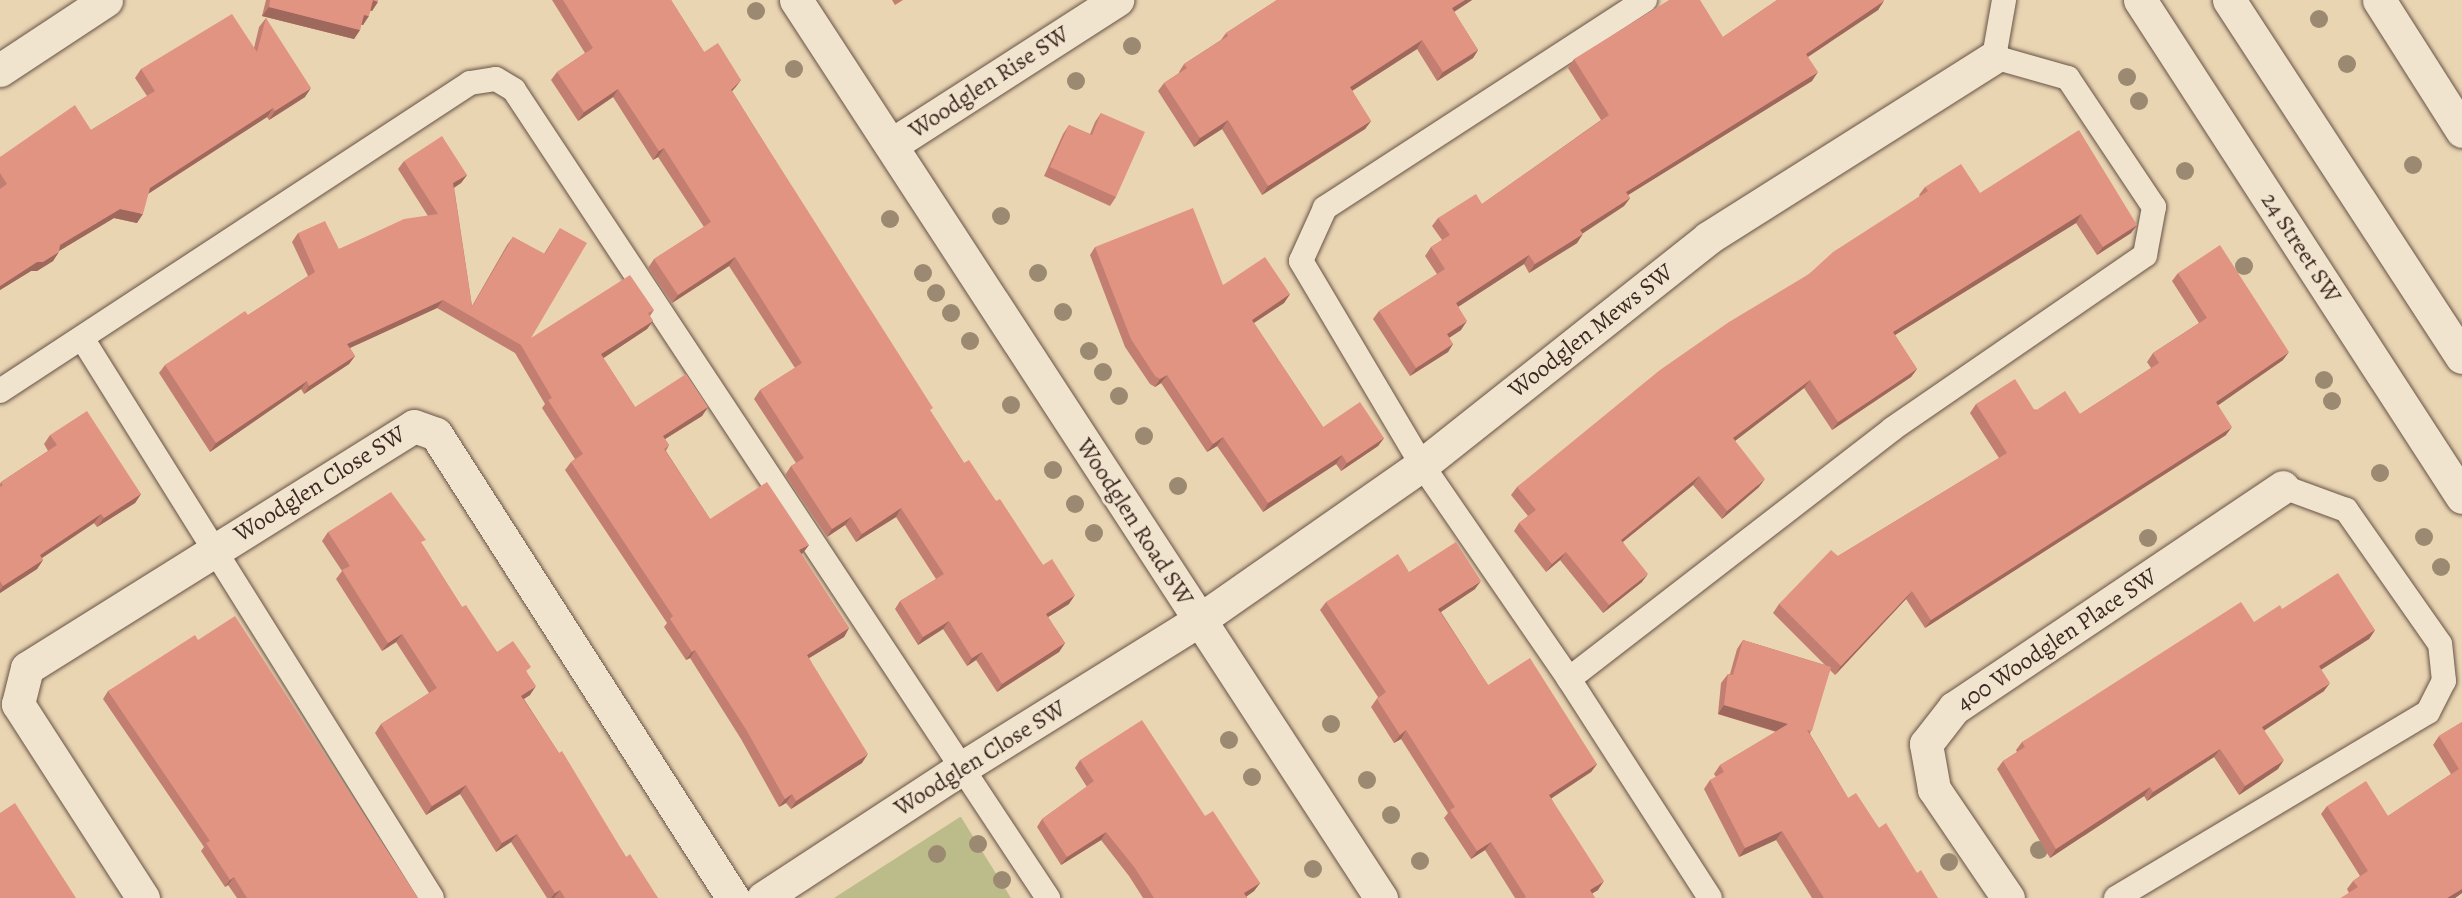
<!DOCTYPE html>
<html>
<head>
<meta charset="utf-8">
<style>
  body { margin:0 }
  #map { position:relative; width:2462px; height:898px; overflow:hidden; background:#ead5b3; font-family:Alegreya,serif }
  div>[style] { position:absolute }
  .green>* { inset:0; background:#bbbc8a }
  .roads { filter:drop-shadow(0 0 2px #675346) drop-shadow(0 0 2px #675346) }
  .service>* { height:24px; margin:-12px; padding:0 12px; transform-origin:12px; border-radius:12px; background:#f1e4ce }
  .minor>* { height:33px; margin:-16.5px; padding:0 16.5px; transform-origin:16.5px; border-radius:16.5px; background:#f1e4ce }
  .secondary>* { height:33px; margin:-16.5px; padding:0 16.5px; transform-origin:16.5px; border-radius:16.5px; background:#f1e4ce }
  .trees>* { width:18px; height:18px; margin:-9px; border-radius:50%; background:#9b8a71 }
  .wall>* { inset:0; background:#c27f71 }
  .shaded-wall>* { inset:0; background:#9e685c }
  .building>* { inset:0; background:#e29483 }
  span { translate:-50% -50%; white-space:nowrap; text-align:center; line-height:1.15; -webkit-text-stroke:6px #f1e4ce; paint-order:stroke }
  .street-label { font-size:24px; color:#3b2821 }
</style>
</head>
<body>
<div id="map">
  <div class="green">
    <i style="clip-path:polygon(961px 817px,1011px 898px,834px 898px,960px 817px)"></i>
  </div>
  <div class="roads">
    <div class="service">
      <i style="left:1645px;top:0;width:382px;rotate:147deg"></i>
      <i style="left:1325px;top:208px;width:58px;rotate:114.4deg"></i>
      <i style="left:1301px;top:261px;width:237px;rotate:59.3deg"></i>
      <i style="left:1422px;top:465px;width:260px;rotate:55.5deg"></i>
      <i style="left:1569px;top:679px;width:260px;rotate:57.2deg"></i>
      <i style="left:82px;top:338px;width:660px;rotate:57.99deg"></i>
      <i style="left:0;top:391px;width:562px;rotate:-33.24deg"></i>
      <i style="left:470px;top:83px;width:26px;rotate:-9deg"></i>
      <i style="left:496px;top:79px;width:21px;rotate:31deg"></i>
      <i style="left:514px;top:90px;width:969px;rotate:56.54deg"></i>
      <i style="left:1569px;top:679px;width:408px;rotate:-37.7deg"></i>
      <i style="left:1892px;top:429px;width:307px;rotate:-34.5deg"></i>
      <i style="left:2145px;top:255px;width:49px;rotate:-79.4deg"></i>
      <i style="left:2154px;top:207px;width:155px;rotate:-123.7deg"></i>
      <i style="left:2068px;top:78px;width:77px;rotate:-164.2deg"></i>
      <i style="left:1994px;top:57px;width:58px;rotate:-80deg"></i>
      <i style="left:2116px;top:898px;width:363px;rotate:-30.8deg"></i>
      <i style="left:2428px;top:712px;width:35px;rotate:-63deg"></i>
      <i style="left:2444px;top:681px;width:37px;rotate:-96deg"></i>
      <i style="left:2440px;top:644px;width:164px;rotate:-125deg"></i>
      <i style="left:2346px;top:510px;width:67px;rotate:-159.9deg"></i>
    </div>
    <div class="minor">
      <i style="left:796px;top:0;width:1072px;rotate:56.92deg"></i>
      <i style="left:2379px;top:0;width:155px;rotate:57.6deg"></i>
      <i style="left:0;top:70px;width:127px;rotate:-33.4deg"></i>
      <i style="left:891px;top:145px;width:269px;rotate:-32.7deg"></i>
      <i style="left:143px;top:898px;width:231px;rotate:-122.8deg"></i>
      <i style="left:18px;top:704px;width:37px;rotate:-76deg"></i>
      <i style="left:27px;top:668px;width:456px;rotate:-32deg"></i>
      <i style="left:414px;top:426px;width:23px;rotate:20deg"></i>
      <i style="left:436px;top:434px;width:551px;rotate:57.38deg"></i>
      <i style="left:763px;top:898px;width:239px;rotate:-33.2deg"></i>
      <i style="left:963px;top:767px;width:277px;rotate:-31.9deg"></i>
      <i style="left:1198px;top:621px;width:273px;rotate:-34.9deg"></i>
      <i style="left:1422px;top:465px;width:365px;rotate:-38.4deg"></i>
      <i style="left:1708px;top:238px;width:338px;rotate:-32.3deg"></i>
      <i style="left:2008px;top:898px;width:132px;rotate:-124.2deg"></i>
      <i style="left:1934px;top:789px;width:46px;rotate:-100.1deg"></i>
      <i style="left:1926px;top:744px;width:46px;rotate:-52.1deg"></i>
      <i style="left:1954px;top:708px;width:396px;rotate:-33.9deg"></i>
    </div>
    <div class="secondary">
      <i style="left:2140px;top:0;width:592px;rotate:57.06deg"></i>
      <i style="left:2229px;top:0;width:426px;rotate:56.9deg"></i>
    </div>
  </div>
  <div class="trees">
    <i style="left:756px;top:11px"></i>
    <i style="left:2319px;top:19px"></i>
    <i style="left:1132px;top:46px"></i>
    <i style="left:2347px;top:64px"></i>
    <i style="left:794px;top:69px"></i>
    <i style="left:2127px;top:77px"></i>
    <i style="left:1076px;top:81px"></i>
    <i style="left:2139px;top:101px"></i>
    <i style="left:2413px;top:165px"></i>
    <i style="left:2185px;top:171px"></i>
    <i style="left:1001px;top:216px"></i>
    <i style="left:890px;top:219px"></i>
    <i style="left:2244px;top:266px"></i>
    <i style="left:923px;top:273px"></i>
    <i style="left:1038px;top:273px"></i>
    <i style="left:936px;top:293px"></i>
    <i style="left:1063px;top:312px"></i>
    <i style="left:951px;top:313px"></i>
    <i style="left:970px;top:341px"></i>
    <i style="left:1089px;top:351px"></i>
    <i style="left:1103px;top:372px"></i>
    <i style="left:2324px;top:380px"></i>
    <i style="left:1119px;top:396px"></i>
    <i style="left:2332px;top:401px"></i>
    <i style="left:1011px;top:405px"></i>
    <i style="left:1144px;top:436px"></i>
    <i style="left:1053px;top:470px"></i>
    <i style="left:2380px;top:473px"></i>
    <i style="left:1178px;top:486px"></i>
    <i style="left:1075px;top:504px"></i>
    <i style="left:1094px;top:533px"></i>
    <i style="left:2424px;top:537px"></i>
    <i style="left:2148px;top:538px"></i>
    <i style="left:2441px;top:567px"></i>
    <i style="left:1331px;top:724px"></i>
    <i style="left:1229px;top:740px"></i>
    <i style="left:1252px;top:777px"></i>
    <i style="left:1367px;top:780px"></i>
    <i style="left:1391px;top:815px"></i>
    <i style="left:978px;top:844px"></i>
    <i style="left:2039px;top:850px"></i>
    <i style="left:937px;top:854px"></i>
    <i style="left:1420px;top:861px"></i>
    <i style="left:1949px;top:862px"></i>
    <i style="left:1313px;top:869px"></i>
    <i style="left:1002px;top:880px"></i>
  </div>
  <div class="wall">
    <i style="clip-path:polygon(266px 0,378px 0,372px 11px,371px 10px,363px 25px,361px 25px,360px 30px,354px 39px,262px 16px)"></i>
    <i style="clip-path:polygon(552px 0,671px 0,704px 52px,741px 80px,732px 91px,931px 412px,964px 463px,996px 501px,1043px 565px,1069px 604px,1048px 617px,1065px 643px,1059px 652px,997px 692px,976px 660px,967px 666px,943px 629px,918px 645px,895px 609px,900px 601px,936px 579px,896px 517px,856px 542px,845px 525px,827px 537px,785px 475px,791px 466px,796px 463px,754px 399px,760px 390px,795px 368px,729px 266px,672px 303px,648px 268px,654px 259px,704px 227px,658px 157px,653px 160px,613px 97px,578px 121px,551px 80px,557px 72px,585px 53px)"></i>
    <i style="clip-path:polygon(892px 0,903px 0,895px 5px)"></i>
    <i style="clip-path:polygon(1277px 0,1472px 0,1454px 12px,1478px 50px,1473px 58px,1437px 81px,1417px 49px,1352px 91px,1371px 121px,1365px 129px,1262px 195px,1222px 129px,1194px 147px,1158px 91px,1164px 83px,1179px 73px,1179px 72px,1184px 64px,1221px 40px,1226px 33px)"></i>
    <i style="clip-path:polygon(1777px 0,1884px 0,1878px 10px,1808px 57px,1812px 81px,1628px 195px,1630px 198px,1624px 206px,1582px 234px,1577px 243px,1529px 273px,1524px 264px,1458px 307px,1461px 330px,1449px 338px,1453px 344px,1448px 352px,1410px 376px,1373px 319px,1379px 311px,1437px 274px,1425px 256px,1431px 247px,1442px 240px,1432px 226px,1438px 218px,1482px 204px,1601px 120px,1568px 68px,1574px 59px,1723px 37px)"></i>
    <i style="clip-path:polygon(266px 18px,305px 97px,269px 120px,267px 117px,148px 194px,137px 223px,114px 218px,59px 251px,53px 261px,37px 271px,31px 271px,0 290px,0 157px,91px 130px,147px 96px,135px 78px,141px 69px,254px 48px,259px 27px)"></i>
    <i style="clip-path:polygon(1101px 113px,1116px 197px,1110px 206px,1044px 176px,1063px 134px,1069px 125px,1090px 134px,1095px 122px)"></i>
    <i style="clip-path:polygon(404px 161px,467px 175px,461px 183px,454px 187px,472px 306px,507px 245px,513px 237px,544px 254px,560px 228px,531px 338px,654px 310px,650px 316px,653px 321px,647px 329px,603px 358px,635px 407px,708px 407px,702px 416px,665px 439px,669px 445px,666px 451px,710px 519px,809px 545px,801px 554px,849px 628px,844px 637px,809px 658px,862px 763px,791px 809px,786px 803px,779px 807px,741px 739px,690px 658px,686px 660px,664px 627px,667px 623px,565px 470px,571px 462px,575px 459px,542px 408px,545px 404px,515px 353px,437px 308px,350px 348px,355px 356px,349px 364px,304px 394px,301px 389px,210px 452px,159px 373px,165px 365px,248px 315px,308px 276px,292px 242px,298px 233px,339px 249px,428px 216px,398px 169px)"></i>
    <i style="clip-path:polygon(1925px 187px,1980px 193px,2137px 225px,2131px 233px,2097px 255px,2076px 223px,1895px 335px,1917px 369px,1911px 377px,1832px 430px,1804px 388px,1735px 441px,1759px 487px,1722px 519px,1693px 485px,1623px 542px,1642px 582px,1603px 613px,1560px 560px,1546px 572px,1514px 531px,1519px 523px,1528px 516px,1511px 495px,1517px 487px,1809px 274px,1920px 196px,1919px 195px)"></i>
    <i style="clip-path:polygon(1095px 247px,1223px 285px,1290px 294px,1284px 303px,1254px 323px,1323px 427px,1384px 438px,1378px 446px,1341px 471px,1336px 464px,1263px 512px,1217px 446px,1207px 452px,1161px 383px,1155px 387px,1150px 384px,1125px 347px,1090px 255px)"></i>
    <i style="clip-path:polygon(2178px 273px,2283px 360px,2218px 405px,2226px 435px,1925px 628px,1906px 599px,1835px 675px,1830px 670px,1810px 734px,1848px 798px,1879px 828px,1938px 898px,1812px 898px,1776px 840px,1739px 857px,1704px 789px,1710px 780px,1716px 777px,1714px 774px,1720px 765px,1776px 732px,1718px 714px,1721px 683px,1728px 674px,1730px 674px,1737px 649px,1743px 640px,1825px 665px,1773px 613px,1779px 604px,1838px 556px,1999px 458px,1970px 413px,1976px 404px,2080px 414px,2151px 368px,2147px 362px,2153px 353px,2199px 323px,2172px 281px)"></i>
    <i style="clip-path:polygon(50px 435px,141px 494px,135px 503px,97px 527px,94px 523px,42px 558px,43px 560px,37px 569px,0 593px,0 484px,1px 482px,48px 451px,44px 444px)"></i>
    <i style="clip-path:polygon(328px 532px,422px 544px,462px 607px,497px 652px,527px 672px,530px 695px,524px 699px,626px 857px,658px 898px,547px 898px,511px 842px,496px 852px,460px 794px,426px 815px,375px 733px,381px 724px,429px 693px,396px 642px,382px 651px,336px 579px,342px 571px,322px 541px)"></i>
    <i style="clip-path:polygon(1409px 572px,1475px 589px,1441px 612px,1488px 685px,1597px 764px,1591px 772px,1551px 798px,1598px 890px,1592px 893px,1595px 898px,1515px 898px,1485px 850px,1471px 859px,1444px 818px,1448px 813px,1401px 739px,1394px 743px,1371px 707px,1378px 697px,1320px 610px,1326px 602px)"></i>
    <i style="clip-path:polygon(2282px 609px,2375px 630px,2369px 639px,2321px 669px,2324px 691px,2264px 730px,2278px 769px,2239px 795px,2214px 757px,2147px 801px,2144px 796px,2050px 858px,1997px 769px,2003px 761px,2017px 752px,2016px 750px,2022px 742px)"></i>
    <i style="clip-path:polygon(198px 640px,418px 898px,237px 898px,228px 885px,225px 887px,201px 851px,204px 847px,103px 699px,108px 691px)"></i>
    <i style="clip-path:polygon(2462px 722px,2462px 893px,2455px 898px,2341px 898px,2349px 893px,2347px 889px,2353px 881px,2360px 876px,2321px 814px,2327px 806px,2388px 816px,2451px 774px,2433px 745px,2439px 736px)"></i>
    <i style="clip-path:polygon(1080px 760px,1205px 816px,1260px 883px,1254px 891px,1246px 897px,1247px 898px,1143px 898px,1129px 876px,1101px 840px,1061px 865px,1037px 827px,1042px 819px,1087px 787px,1075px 768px)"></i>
  </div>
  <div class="shaded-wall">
    <i style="clip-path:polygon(373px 0,378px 2px,372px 11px,367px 9px)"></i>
    <i style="clip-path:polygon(1465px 0,1472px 0,1446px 17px,1452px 8px)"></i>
    <i style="clip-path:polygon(1884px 1px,1878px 10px,1800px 62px,1806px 54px)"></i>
    <i style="clip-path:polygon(269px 7px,360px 30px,354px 39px,262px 16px)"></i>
    <i style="clip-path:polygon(364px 15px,369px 16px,363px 25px,357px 24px)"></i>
    <i style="clip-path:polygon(1422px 40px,1417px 49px,1344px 96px,1350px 87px)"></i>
    <i style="clip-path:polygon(1478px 50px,1473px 58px,1437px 81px,1443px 72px)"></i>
    <i style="clip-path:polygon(1818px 72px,1812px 81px,1620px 200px,1626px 192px)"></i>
    <i style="clip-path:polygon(741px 80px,735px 88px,725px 98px,731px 90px)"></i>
    <i style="clip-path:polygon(311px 88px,305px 97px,269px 120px,275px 111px)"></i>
    <i style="clip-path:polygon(618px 89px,613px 97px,578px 121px,584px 112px)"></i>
    <i style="clip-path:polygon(273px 108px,267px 117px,143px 197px,150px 188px)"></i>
    <i style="clip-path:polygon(1228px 120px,1222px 129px,1194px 147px,1200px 138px)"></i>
    <i style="clip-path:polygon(1371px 121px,1365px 129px,1262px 195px,1268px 186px)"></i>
    <i style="clip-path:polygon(664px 148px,658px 157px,653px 160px,659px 151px)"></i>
    <i style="clip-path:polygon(467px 175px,461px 183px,448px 192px,453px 183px)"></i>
    <i style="clip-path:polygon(1630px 198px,1624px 206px,1574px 239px,1580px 230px)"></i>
    <i style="clip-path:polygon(120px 209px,143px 214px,137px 223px,114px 218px,54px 254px,60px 245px)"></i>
    <i style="clip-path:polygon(2081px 214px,2076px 223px,1887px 340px,1893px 332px)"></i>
    <i style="clip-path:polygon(2137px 225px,2131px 233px,2097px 255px,2103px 247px)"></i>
    <i style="clip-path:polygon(1583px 234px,1577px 243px,1529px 273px,1535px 264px)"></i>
    <i style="clip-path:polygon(59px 252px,53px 261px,37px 271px,31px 271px,0 290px,0 286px,37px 262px)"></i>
    <i style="clip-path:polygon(1529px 255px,1524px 264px,1450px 312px,1456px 303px)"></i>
    <i style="clip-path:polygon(735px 257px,729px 266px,672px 303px,678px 295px)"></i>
    <i style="clip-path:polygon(1290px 294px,1284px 303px,1246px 328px,1252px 320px)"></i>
    <i style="clip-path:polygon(443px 300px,437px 308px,341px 352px,347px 344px)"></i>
    <i style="clip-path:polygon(653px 321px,647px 329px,596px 363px,601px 354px)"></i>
    <i style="clip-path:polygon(1467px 321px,1461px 330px,1441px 343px,1447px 334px)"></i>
    <i style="clip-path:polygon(1453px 344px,1448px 352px,1410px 376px,1416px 368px)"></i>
    <i style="clip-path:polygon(2289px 352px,2283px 360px,2210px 411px,2216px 402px)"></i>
    <i style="clip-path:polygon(355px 356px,349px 364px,304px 394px,309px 386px)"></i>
    <i style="clip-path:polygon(1917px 369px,1911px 377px,1832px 430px,1838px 422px)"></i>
    <i style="clip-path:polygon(1167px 375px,1161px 383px,1155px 387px,1160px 379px)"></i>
    <i style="clip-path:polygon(1810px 380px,1804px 388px,1727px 447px,1733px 438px)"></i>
    <i style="clip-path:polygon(307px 381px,301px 389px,210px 452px,216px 443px)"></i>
    <i style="clip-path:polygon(708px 407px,702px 416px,657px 444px,663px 436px)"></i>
    <i style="clip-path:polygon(2232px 427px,2226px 435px,1925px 628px,1931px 620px)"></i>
    <i style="clip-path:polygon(1223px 437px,1217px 446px,1207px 452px,1213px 444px)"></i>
    <i style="clip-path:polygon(1384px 438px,1378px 446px,1341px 471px,1347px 463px)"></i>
    <i style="clip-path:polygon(1342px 455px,1336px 464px,1263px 512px,1268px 503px)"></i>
    <i style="clip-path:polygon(1699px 476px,1693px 485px,1615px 548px,1621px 540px)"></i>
    <i style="clip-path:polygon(1765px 479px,1759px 487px,1722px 519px,1727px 511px)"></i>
    <i style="clip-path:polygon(141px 494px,135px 503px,97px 527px,104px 518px)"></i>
    <i style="clip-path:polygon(901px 508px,896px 517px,856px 542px,862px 534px)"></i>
    <i style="clip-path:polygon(101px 514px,94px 523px,33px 564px,40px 555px)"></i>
    <i style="clip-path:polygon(851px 517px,845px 525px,827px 537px,832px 529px)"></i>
    <i style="clip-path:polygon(809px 545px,803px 553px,794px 559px,799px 550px)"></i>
    <i style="clip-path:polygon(1566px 552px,1560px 560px,1546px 572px,1552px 564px)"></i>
    <i style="clip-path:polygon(43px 560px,37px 569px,0 593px,0 590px,3px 586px)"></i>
    <i style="clip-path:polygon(1648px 574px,1642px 582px,1603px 613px,1609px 605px)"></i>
    <i style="clip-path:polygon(1481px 581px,1475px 589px,1433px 617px,1438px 609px)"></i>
    <i style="clip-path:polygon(1912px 591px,1906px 599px,1835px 675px,1841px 666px)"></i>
    <i style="clip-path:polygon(1075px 595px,1069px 604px,1040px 622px,1046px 614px)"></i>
    <i style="clip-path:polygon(949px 621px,943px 629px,918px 645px,923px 637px)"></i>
    <i style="clip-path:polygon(849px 628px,844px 637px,801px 663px,807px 655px)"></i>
    <i style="clip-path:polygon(2375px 630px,2369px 639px,2313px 675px,2319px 666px)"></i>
    <i style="clip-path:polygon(402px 634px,396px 642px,382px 651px,388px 643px)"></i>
    <i style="clip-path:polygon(1065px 643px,1059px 652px,997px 692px,1002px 684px)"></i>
    <i style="clip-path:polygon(695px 650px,690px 658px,686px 660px,692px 652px)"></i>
    <i style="clip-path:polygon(982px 652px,976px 660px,967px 666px,972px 658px)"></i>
    <i style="clip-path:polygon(2330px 683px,2324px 691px,2256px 736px,2262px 727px)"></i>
    <i style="clip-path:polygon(536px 686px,530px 695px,515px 704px,521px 696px)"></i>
    <i style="clip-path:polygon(1724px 705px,1788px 724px,1782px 733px,1718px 714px)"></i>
    <i style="clip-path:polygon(1406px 730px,1401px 739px,1394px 743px,1400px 735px)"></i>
    <i style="clip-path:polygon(2220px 749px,2214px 757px,2147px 801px,2153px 792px)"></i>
    <i style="clip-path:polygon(868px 754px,862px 763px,791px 809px,796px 801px)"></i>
    <i style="clip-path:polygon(2284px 760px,2278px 769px,2239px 795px,2245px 786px)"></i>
    <i style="clip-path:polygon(1597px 764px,1591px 772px,1543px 804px,1549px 795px)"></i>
    <i style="clip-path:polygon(466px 785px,460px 794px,426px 815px,432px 806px)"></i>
    <i style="clip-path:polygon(2150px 787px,2144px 796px,2050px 858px,2056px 849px)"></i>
    <i style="clip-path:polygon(792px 794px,786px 803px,779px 807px,785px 799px)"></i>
    <i style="clip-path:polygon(1782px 831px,1776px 840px,1739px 857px,1745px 848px)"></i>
    <i style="clip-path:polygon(1106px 832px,1101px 840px,1061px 865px,1067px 857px)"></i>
    <i style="clip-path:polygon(517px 834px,511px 842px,496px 852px,502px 843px)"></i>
    <i style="clip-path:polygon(1491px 842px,1485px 850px,1471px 859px,1477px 851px)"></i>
    <i style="clip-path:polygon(234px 877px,228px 885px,225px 887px,230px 880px)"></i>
    <i style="clip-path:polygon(1604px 881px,1598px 890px,1585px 898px,1590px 890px)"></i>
    <i style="clip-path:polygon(1260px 883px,1254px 891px,1244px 898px,1244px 893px)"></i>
    <i style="clip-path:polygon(2462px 889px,2462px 893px,2455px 898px,2447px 898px)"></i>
    <i style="clip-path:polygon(560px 890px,554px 898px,551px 898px,555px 893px)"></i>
  </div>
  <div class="building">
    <i style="clip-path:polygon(270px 0,378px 0,378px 2px,373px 0,369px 16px,364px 15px,360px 30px,269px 7px)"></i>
    <i style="clip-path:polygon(563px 0,671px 0,704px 52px,718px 43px,741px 80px,731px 90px,933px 408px,930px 410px,964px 463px,969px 460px,996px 501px,1000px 499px,1043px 565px,1052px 559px,1075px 595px,1046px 614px,1065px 643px,1002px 684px,982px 652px,972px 658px,949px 621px,923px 637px,900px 601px,944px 574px,901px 508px,862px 534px,851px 517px,832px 529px,791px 466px,804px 458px,760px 390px,802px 363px,735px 257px,678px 295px,654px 259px,711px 222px,664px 148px,659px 151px,618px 89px,584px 112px,557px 72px,593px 48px)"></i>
    <i style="clip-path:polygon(1277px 0,1465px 0,1452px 8px,1478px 50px,1443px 72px,1422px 40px,1350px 87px,1371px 121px,1268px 186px,1228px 120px,1200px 138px,1164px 83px,1187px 68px,1184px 64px,1228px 36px,1226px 33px)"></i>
    <i style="clip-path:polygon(1669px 0,1700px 0,1723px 37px,1777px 0,1883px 0,1884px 1px,1806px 54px,1818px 72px,1626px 192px,1630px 198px,1580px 230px,1583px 234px,1535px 264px,1529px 255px,1456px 303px,1467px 321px,1447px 334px,1453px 344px,1416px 368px,1379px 311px,1445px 269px,1431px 247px,1450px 235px,1438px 218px,1476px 194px,1482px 204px,1609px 115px,1574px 59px)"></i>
    <i style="clip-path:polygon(232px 14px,257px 52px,266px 18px,311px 88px,275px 111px,273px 108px,150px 188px,143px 214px,120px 209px,60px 245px,59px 252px,43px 262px,37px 262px,0 286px,0 189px,7px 184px,0 173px,0 157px,75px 105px,91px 130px,155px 91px,141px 69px)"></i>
    <i style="clip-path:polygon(1101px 113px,1145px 132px,1116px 197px,1050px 167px,1069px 125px,1092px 135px)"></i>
    <i style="clip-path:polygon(2079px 130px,2137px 225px,2103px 247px,2081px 214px,1893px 332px,1917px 369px,1838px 422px,1810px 380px,1733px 438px,1765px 479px,1727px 511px,1699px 476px,1621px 540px,1648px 574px,1609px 605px,1566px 552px,1552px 564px,1519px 523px,1536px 510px,1517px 487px,1660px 370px,1729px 322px,1809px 274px,1833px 252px,1928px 191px,1925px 187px,1961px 164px,1980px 193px)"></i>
    <i style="clip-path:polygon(442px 136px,467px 175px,453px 183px,472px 307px,513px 237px,545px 254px,560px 228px,587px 243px,531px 338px,630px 275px,654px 310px,648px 313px,653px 321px,601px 354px,635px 407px,686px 374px,708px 407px,663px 436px,669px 445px,664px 449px,710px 519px,767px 482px,809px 545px,799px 550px,849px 628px,807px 655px,868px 754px,796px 801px,792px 794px,785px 799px,747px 731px,695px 650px,692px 652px,670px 619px,673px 616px,571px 462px,583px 454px,548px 400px,552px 398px,521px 345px,443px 300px,347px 344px,355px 356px,309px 386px,307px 381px,216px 443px,165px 365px,245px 311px,248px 315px,315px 272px,298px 233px,325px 221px,339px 249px,404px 219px,438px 214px,404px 161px)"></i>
    <i style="clip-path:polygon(1193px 208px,1223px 285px,1265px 257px,1290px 294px,1252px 320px,1323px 427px,1360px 402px,1384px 438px,1347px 463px,1342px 455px,1268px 503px,1223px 437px,1213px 444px,1167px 375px,1160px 379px,1155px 376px,1131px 339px,1095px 247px)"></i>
    <i style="clip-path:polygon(2220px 245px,2289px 352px,2216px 402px,2232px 427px,1931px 620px,1912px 591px,1841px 666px,1779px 604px,1831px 550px,1838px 556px,2007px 453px,1976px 404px,2015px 379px,2035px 411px,2065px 391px,2080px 414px,2159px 363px,2153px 353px,2207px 318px,2178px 273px)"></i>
    <i style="clip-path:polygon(87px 411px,141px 494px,104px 518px,101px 514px,40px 555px,43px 560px,3px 586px,0 581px,0 487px,3px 485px,1px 482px,57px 445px,50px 435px)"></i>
    <i style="clip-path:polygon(391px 492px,426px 540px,421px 542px,462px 607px,466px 605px,497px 652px,513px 641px,531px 667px,526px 671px,536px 686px,521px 696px,559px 753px,562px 751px,626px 857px,630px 854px,658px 898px,565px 898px,560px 890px,555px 893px,517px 834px,502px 843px,466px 785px,432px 806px,381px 724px,437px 688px,402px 634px,388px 643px,342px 570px,350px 566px,328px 532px)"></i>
    <i style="clip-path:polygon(1456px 542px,1481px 581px,1438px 609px,1488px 685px,1530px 658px,1597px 764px,1549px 795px,1604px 881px,1590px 890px,1595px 898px,1524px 898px,1526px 897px,1491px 842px,1477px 851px,1450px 810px,1455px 807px,1406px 730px,1400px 735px,1377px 699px,1386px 692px,1326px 602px,1398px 554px,1409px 572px)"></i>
    <i style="clip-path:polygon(2338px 573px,2375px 630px,2319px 666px,2330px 683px,2262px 727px,2284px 760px,2245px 786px,2220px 749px,2153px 792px,2150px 787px,2056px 849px,2003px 761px,2025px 747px,2022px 742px,2241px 602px,2254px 622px,2280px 605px,2282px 609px)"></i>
    <i style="clip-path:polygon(235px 616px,418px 898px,247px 898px,234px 877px,230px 880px,206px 843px,210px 841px,108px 691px,195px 635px,198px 640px)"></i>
    <i style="clip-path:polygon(1743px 640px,1831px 667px,1812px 731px,1807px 730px,1848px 798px,1856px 793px,1879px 828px,1886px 823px,1917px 873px,1921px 870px,1938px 898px,1824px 898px,1782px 831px,1745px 848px,1710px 780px,1724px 772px,1720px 765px,1788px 724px,1724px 705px,1728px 674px,1733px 675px)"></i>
    <i style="clip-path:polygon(1142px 720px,1205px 816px,1213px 811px,1260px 883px,1244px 893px,1247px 898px,1154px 898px,1135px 868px,1106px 832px,1067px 857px,1042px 819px,1094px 781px,1080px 760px)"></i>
    <i style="clip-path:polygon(2462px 722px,2462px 889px,2447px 898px,2341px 898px,2358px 887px,2353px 881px,2368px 871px,2327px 806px,2366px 781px,2388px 816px,2459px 769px,2439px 736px)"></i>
    <i style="clip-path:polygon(15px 803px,76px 898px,0 898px,0 813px)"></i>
  </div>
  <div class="street-label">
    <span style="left:989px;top:82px;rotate:-33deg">Woodglen Rise SW</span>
    <span style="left:2301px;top:248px;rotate:57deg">24 Street SW</span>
    <span style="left:1591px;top:331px;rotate:-38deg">Woodglen Mews SW</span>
    <span style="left:320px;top:484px;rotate:-32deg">Woodglen Close SW</span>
    <span style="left:1135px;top:522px;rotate:57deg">Woodglen Road SW</span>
    <span style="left:2057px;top:640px;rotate:-34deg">400 Woodglen Place SW</span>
    <span style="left:980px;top:758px;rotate:-32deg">Woodglen Close SW</span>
  </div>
</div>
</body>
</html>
